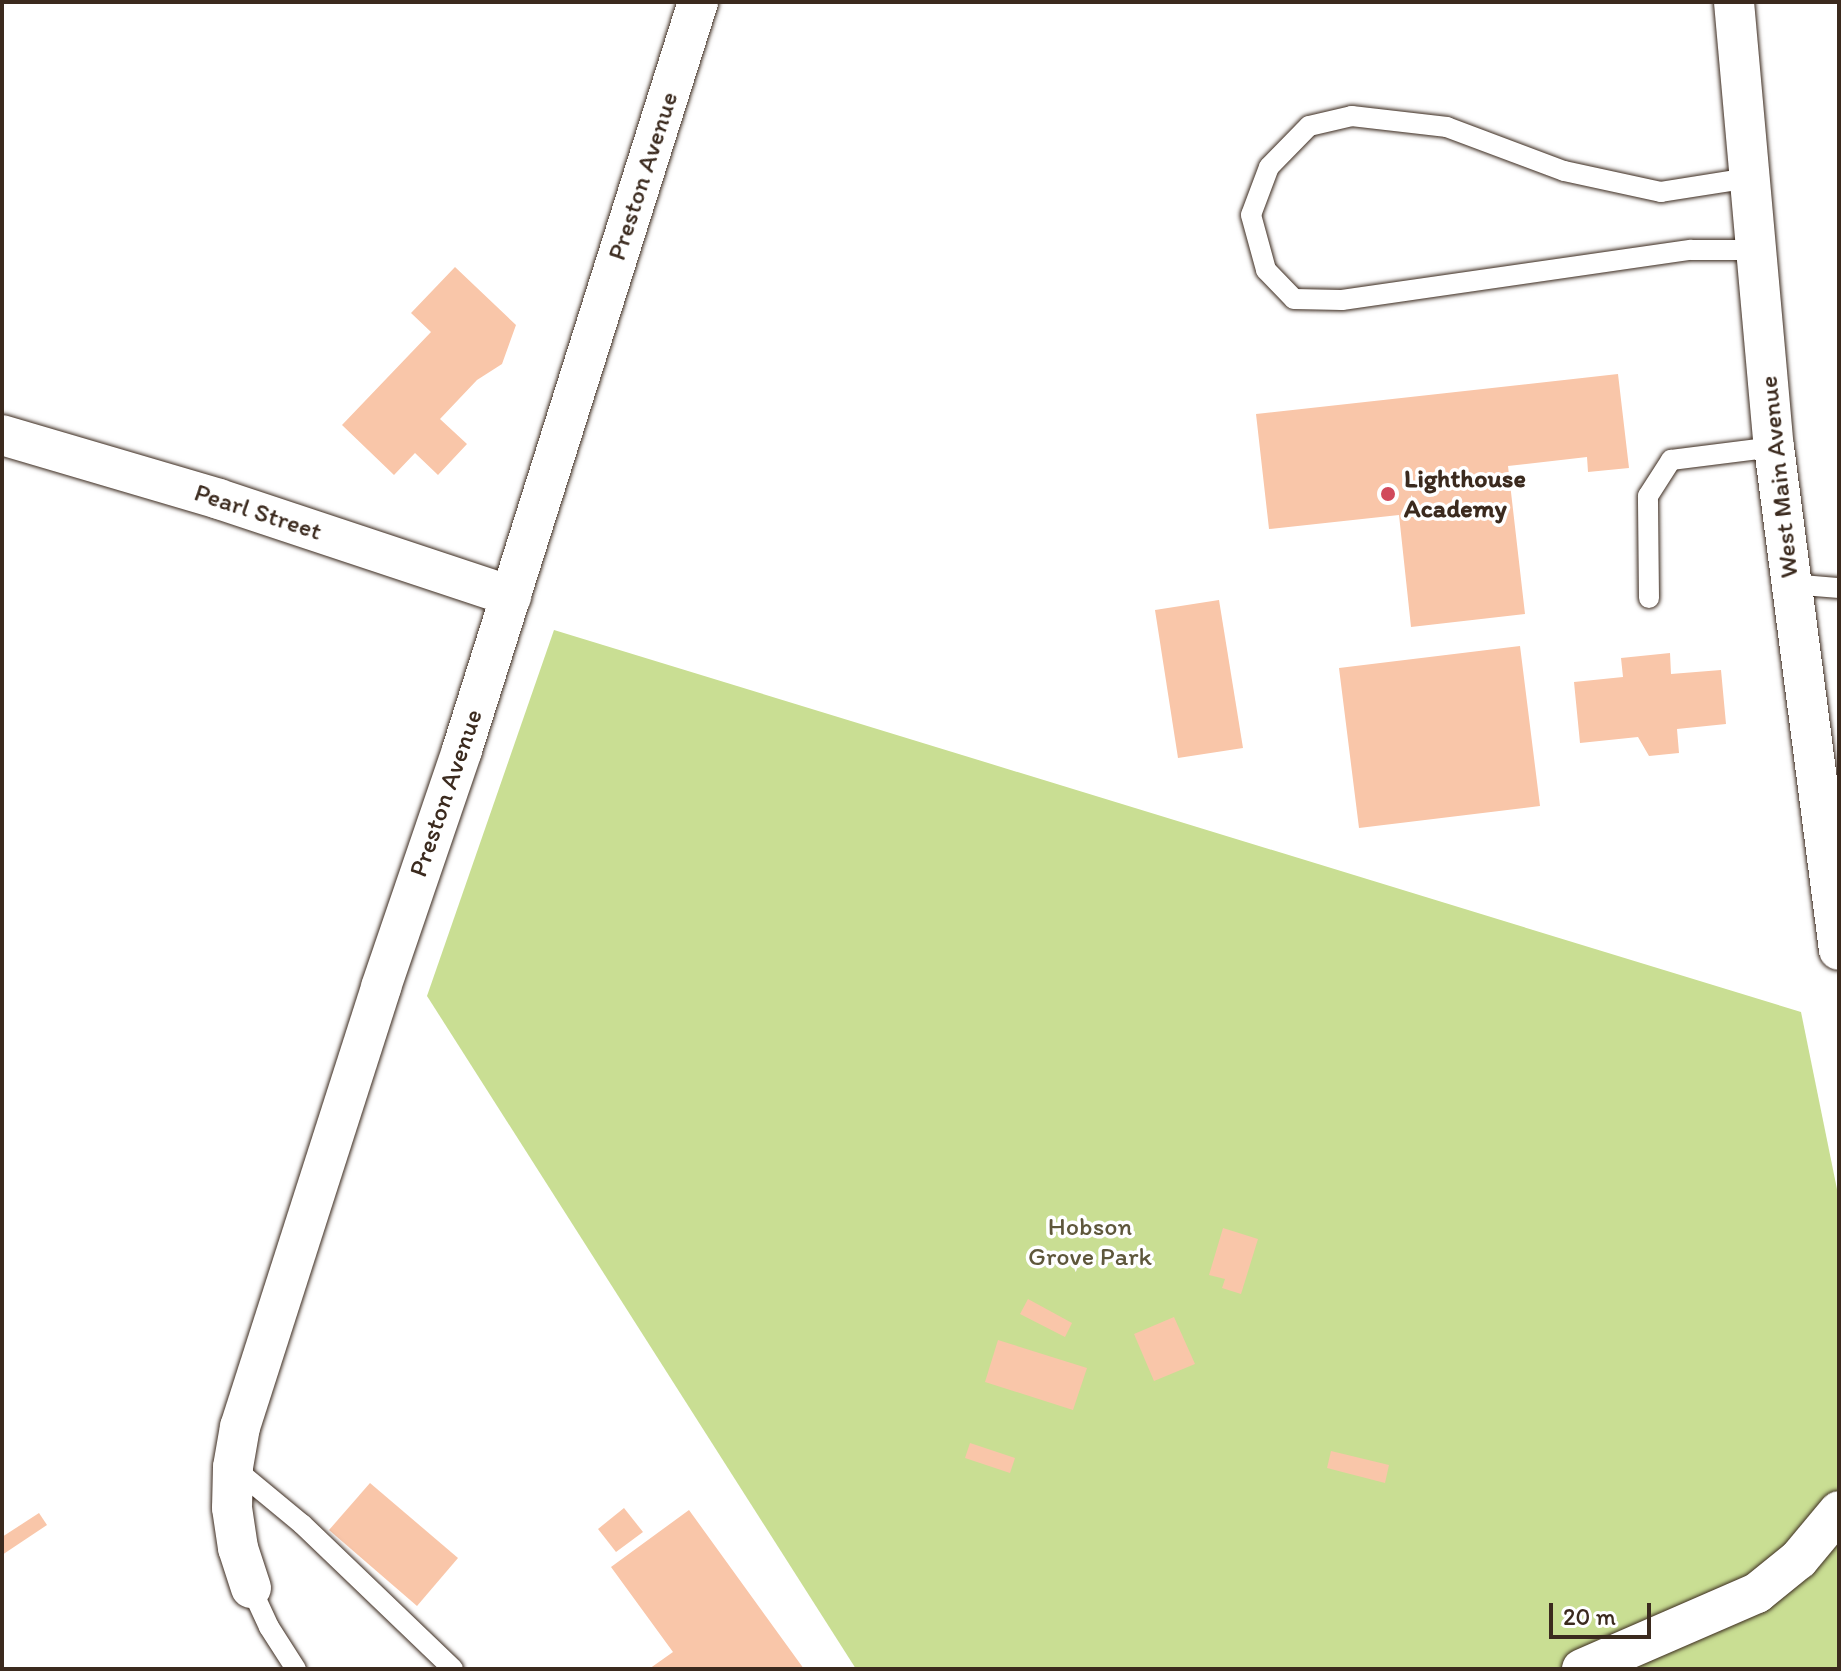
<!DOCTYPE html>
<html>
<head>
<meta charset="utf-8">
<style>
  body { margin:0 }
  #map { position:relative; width:1841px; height:1671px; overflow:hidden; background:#fff; font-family:Itim,sans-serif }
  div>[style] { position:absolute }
  .green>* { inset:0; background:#c9de93 }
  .building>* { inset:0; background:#f9c6a9 }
  .roads { filter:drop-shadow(0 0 2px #3b2a1e) drop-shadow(0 0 2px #3b2a1e) }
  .service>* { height:20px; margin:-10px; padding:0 10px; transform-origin:10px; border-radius:10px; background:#fff }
  .minor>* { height:40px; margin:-20px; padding:0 20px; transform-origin:20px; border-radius:20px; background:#fff }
  .dots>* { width:22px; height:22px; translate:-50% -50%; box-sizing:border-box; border:4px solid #fff; border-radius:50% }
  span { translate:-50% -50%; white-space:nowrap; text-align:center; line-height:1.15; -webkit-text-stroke:7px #fff; paint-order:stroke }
  .street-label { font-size:26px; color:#3b2a1e }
  .poi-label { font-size:26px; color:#3b2a1e; font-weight:700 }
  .left { translate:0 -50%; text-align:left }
  .park-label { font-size:26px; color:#5e573b }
  .frame { position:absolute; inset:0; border:4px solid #3b2a1e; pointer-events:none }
  .scale { position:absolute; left:1549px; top:1603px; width:102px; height:36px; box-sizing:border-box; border:4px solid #3b2a1e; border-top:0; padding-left:10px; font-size:24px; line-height:28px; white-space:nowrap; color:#3b2a1e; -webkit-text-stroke:6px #fff; paint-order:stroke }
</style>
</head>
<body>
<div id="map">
  <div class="green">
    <i style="clip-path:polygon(554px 630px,1801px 1012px,1839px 1199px,1839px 1669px,856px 1669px,427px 996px)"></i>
  </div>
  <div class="building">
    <i style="clip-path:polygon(455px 267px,516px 325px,502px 364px,477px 380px,440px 419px,467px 444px,438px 475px,415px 453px,394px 475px,342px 425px,431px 332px,411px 313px)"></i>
    <i style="clip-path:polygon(1618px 374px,1629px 468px,1588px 472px,1587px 457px,1508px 466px,1525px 614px,1411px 627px,1399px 515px,1269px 529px,1256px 414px)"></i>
    <i style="clip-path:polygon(1219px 600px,1243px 748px,1178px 758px,1155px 610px)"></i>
    <i style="clip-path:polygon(1520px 646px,1540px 806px,1359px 828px,1339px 668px)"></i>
    <i style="clip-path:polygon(1670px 653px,1671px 674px,1721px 670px,1726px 724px,1677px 729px,1679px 753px,1649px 756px,1638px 737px,1580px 743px,1574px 682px,1623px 677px,1621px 658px)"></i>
    <i style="clip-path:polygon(1223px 1228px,1258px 1239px,1241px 1294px,1222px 1288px,1225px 1279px,1209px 1275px)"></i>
    <i style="clip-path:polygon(1028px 1299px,1072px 1323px,1065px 1337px,1020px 1314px)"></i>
    <i style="clip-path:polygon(1174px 1317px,1195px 1364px,1154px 1381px,1134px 1334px)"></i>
    <i style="clip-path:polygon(998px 1340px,1087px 1368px,1073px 1410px,985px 1382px)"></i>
    <i style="clip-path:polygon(970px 1443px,1015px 1458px,1010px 1473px,965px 1458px)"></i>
    <i style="clip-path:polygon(1331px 1451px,1389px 1465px,1385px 1483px,1327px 1468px)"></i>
    <i style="clip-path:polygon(370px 1483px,458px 1558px,417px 1606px,329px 1530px)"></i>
    <i style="clip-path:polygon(624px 1508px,643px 1532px,616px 1552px,598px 1529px)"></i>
    <i style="clip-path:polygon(689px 1510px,804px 1669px,649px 1669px,673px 1652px,611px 1567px)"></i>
    <i style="clip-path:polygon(39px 1513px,47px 1525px,2px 1555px,2px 1537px)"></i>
  </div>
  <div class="roads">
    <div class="service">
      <i style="left:1749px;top:178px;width:89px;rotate:171deg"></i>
      <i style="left:1661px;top:192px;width:99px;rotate:-167.8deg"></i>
      <i style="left:1564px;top:171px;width:125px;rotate:-159.4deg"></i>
      <i style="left:1447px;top:127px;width:96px;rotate:-173.4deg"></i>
      <i style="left:1352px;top:116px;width:44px;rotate:166.9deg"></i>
      <i style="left:1309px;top:126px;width:57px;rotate:134.3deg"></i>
      <i style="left:1269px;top:167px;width:51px;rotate:110.6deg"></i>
      <i style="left:1251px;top:215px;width:57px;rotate:74.7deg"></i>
      <i style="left:1266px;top:270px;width:40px;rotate:46deg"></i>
      <i style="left:1294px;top:299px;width:48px;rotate:1.2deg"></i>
      <i style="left:1342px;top:300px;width:353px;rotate:-8.2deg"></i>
      <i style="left:1691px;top:250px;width:65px"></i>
      <i style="left:1791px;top:584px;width:48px;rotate:4.8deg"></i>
      <i style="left:1649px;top:598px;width:102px;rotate:-90.6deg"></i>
      <i style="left:1648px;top:496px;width:43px;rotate:-57.4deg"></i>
      <i style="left:1671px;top:460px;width:104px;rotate:-7.2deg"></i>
      <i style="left:233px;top:1467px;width:89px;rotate:39.6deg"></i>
      <i style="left:302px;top:1524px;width:209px;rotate:43.8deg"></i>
      <i style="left:251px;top:1588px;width:43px;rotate:65.2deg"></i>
      <i style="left:269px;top:1627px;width:50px;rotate:57.3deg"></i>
    </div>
    <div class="minor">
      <i style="left:1734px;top:2px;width:447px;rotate:84.9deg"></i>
      <i style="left:1774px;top:447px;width:507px;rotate:82.64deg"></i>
      <i style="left:2px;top:435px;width:226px;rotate:16.4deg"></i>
      <i style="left:219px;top:499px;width:308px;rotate:18.4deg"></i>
      <i style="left:251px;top:1588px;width:42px;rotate:-108deg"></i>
      <i style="left:238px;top:1548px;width:40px;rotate:-98.5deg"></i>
      <i style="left:232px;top:1508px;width:41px;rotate:-88.6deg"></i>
      <i style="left:233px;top:1467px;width:41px;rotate:-80.1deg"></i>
      <i style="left:240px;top:1427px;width:462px;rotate:-72.2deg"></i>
      <i style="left:381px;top:987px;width:250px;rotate:-71.1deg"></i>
      <i style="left:462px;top:750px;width:784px;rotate:-72.49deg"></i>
      <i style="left:1582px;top:1669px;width:191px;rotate:-23.5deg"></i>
      <i style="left:1757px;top:1593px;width:54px;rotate:-39deg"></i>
      <i style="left:1799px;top:1559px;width:62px;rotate:-50.2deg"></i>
    </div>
  </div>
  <div class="dots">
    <i style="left:1388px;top:494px;background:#d1495b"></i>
  </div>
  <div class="street-label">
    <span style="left:643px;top:176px;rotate:-72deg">Preston Avenue</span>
    <span style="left:1779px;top:477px;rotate:-96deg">West Main Avenue</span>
    <span style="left:258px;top:512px;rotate:18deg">Pearl Street</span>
    <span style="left:446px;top:793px;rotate:-71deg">Preston Avenue</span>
  </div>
  <div class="poi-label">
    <span class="left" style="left:1404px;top:494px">Lighthouse<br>Academy</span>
  </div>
  <div class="park-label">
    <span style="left:1090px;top:1242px">Hobson<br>Grove Park</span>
  </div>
  <div class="frame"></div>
  <div class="scale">20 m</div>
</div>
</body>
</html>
